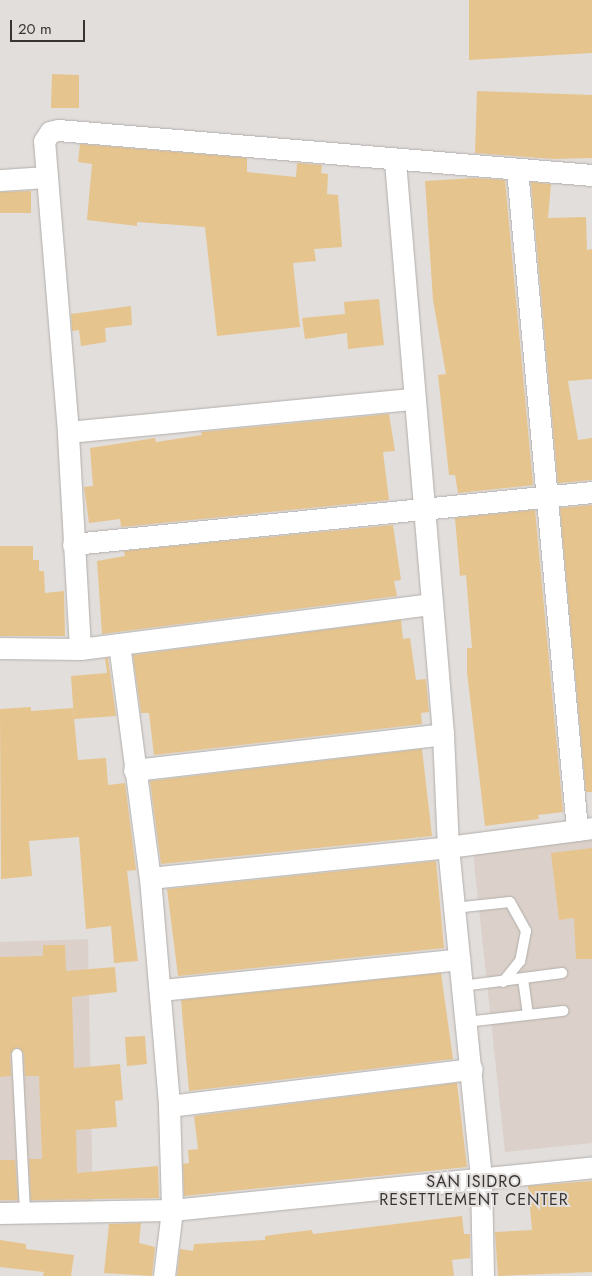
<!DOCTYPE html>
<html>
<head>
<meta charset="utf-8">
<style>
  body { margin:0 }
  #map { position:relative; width:592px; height:1276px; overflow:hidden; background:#e2dedc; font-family:Jost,sans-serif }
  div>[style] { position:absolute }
  .built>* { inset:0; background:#dcd1ca }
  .building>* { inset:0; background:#e6c48d }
  .roads { filter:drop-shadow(0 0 1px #b1aeab) drop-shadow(0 0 1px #b1aeab) }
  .lane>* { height:10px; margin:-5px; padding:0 5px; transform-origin:5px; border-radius:5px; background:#fff }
  .street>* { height:21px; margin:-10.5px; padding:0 10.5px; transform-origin:10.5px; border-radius:10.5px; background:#fff }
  span { translate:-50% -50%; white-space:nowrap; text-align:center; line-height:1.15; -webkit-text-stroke:4px #e2dedc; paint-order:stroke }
  .neighbourhood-label { font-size:16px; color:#373534; letter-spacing:1px }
  .scale { position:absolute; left:10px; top:20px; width:75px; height:22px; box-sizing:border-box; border:2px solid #373534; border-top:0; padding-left:6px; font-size:15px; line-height:18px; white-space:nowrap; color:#373534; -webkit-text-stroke:4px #e2dedc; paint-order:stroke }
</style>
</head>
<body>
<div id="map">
  <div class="built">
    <i style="clip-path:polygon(592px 839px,592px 1143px,505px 1152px,473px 853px)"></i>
    <i style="clip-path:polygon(88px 939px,93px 1209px,0 1211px,0 942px)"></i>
  </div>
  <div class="building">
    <i style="clip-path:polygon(469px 0,592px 0,592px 53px,469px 60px)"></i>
    <i style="clip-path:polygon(52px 74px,79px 75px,79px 108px,51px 108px)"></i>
    <i style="clip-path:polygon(477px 91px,592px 95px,592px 158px,554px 159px,475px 153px)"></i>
    <i style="clip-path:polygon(80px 144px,247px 158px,247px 172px,296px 177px,297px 163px,322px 165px,321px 173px,328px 174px,327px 194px,338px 195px,342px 247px,314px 249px,316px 261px,293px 263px,300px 327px,217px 336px,205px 227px,137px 222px,137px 226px,87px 220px,92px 164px,78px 162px)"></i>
    <i style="clip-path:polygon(474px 178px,505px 180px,533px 485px,458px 493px,455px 475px,449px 475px,438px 375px,446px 374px,433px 300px,425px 181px)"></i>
    <i style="clip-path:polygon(531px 182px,551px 184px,548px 218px,586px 217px,587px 250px,592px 249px,592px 379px,568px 381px,578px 440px,592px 438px,592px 480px,558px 483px)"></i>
    <i style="clip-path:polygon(31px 191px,31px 213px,0 213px,0 192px)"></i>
    <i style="clip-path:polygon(379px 299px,384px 345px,348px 349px,347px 333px,305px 339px,302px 318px,345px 314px,344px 302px)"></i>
    <i style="clip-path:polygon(131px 306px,132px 325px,105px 328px,106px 342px,81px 346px,79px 330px,72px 331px,71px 314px)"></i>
    <i style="clip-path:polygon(389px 414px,395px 451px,383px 452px,389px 500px,121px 527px,120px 519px,89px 523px,84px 487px,93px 486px,90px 448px,155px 438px,156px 442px,202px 435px,201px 432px)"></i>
    <i style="clip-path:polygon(592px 505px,592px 792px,586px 792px,560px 508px)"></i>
    <i style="clip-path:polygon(535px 510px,563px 812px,538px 815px,539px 819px,485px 826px,467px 672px,467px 648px,472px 648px,466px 575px,460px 576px,455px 518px)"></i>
    <i style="clip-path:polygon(393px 525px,401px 580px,394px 581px,397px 596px,102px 634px,97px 561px,125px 556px,124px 551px)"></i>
    <i style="clip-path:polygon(0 546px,33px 546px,33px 560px,39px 560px,39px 571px,44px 571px,45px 593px,64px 591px,65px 636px,0 636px)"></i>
    <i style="clip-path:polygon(401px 620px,403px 639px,410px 638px,416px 680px,426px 679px,429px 712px,421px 713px,422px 724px,154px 755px,149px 713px,141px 713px,133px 655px)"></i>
    <i style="clip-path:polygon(105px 658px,108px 658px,116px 716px,74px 719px,71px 676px,107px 673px)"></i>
    <i style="clip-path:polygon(31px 707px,31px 711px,73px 708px,78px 760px,106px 758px,108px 785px,125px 783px,136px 870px,127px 871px,138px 961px,114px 963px,111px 926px,86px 929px,79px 837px,29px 841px,32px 876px,1px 879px,0 709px)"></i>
    <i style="clip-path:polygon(422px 749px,432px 836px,161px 864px,150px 781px)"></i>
    <i style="clip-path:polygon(592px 848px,592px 959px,576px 959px,574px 918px,559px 920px,551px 853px)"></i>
    <i style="clip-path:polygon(436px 861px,444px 948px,178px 976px,167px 889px)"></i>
    <i style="clip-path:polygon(43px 945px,65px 945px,66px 971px,115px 967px,117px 992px,72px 997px,74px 1068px,120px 1064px,123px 1100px,115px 1101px,117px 1127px,76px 1130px,77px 1173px,158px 1166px,159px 1198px,31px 1200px,29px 1159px,42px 1159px,39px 1076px,25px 1076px,24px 1053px,17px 1047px,10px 1054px,11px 1076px,0 1077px,0 957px,43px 956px)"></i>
    <i style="clip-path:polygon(441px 973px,453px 1059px,189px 1091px,181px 1000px)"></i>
    <i style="clip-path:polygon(145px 1036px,147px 1064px,127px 1066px,125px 1037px)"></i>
    <i style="clip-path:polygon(457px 1083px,467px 1167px,184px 1196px,183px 1164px,189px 1163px,188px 1150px,198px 1149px,194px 1116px)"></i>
    <i style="clip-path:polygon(0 1160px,15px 1160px,18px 1200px,0 1200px)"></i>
    <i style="clip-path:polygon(592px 1181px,592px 1272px,498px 1276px,495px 1232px,532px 1230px,528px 1186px)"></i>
    <i style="clip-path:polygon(462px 1216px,464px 1234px,470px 1234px,470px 1258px,452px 1260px,454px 1276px,177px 1276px,180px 1249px,193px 1251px,194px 1244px,265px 1240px,265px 1236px,287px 1233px,312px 1230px,313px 1234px)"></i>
    <i style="clip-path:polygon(141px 1223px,139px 1243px,155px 1247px,152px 1276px,104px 1273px,109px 1224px)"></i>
    <i style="clip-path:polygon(0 1240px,26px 1244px,26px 1249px,74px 1255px,71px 1276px,43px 1276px,44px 1272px,0 1267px)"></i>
  </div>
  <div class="roads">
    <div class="lane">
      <i style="left:454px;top:908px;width:56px;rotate:-6.1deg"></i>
      <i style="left:510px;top:902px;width:33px;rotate:61deg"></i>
      <i style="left:526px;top:931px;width:31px;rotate:101deg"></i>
      <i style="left:520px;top:961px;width:27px;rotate:129deg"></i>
      <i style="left:523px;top:979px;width:35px;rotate:82deg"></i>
      <i style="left:462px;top:986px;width:101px;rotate:-7.4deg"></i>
      <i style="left:466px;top:1022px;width:98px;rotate:-6.5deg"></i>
      <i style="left:17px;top:1054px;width:158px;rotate:87.1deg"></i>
    </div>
    <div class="street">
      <i style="left:395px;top:161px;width:575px;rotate:85.21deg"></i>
      <i style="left:443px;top:734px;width:113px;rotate:87.5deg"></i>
      <i style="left:448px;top:847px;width:335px;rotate:84.3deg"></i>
      <i style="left:481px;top:1180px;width:96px;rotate:88.8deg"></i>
      <i style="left:517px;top:169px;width:664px;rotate:84.81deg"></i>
      <i style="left:0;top:180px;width:47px;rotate:-3.7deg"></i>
      <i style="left:68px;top:432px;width:347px;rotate:-5.5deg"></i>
      <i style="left:73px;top:544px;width:522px;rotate:-5.72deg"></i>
      <i style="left:119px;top:644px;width:236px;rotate:82.5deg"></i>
      <i style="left:150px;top:878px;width:229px;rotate:85.2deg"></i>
      <i style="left:169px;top:1106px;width:104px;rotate:88.3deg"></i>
      <i style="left:172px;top:1210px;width:66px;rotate:96.9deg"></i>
      <i style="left:0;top:648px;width:80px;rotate:0.7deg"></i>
      <i style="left:80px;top:649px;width:353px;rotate:-7.3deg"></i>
      <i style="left:80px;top:649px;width:217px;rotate:-93.2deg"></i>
      <i style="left:68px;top:432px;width:292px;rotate:-94.7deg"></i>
      <i style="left:44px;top:141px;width:11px;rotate:-56deg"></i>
      <i style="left:50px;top:132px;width:8px;rotate:-14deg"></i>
      <i style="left:58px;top:130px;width:536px;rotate:4.82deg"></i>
      <i style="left:134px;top:770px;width:311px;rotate:-6.6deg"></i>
      <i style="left:150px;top:878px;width:300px;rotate:-5.9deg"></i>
      <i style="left:448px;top:847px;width:145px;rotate:-7.5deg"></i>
      <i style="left:161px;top:990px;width:300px;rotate:-5.9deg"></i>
      <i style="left:169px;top:1106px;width:305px;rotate:-7deg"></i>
      <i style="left:0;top:1213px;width:172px;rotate:-1deg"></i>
      <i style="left:172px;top:1210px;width:422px;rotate:-5.8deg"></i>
    </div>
  </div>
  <div class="neighbourhood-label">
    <span style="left:474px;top:1191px">SAN ISIDRO<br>RESETTLEMENT CENTER</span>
  </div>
  <div class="scale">20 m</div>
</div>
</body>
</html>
